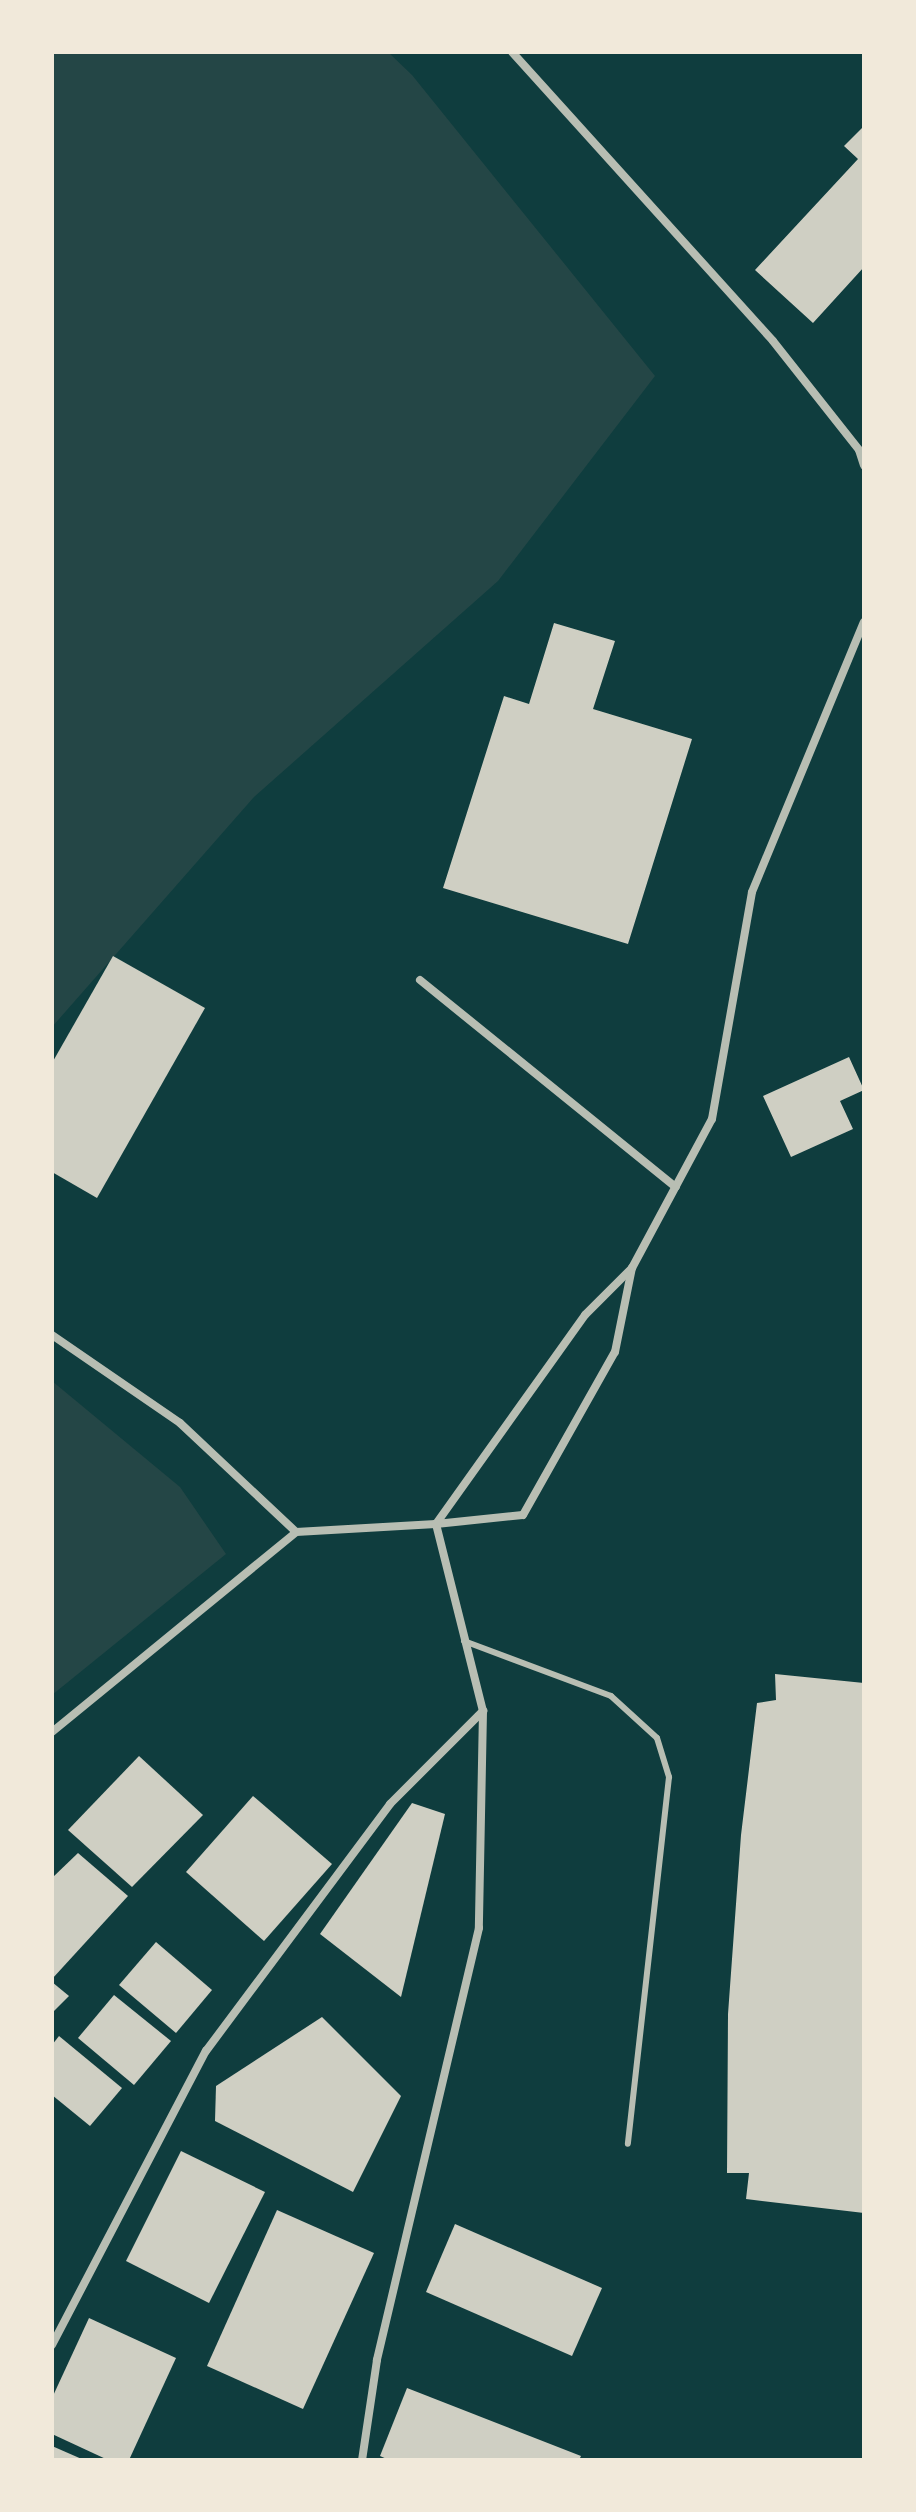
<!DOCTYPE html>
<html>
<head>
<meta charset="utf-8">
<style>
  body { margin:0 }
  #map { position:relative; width:916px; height:2512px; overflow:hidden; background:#0f3d3e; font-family:"PT Sans",sans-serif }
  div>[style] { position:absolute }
  .green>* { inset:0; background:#244646 }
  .building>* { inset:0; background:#cfcfc3 }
  .service>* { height:6px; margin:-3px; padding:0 3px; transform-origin:3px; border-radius:3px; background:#b8beb3 }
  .minor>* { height:8px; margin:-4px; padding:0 4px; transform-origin:4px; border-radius:4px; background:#b8beb3 }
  span { translate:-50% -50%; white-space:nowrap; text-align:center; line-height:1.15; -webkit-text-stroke:6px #f1e9da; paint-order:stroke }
  .frame { position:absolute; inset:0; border:54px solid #f1e9da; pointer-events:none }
</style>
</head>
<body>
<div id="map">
  <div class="green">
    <i style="clip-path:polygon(52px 52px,388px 52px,412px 75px,655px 376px,498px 581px,254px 797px,52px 1027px)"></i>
    <i style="clip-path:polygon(52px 1381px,180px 1487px,226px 1554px,52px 1695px)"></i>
  </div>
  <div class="building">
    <i style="clip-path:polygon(864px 126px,864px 267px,813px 323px,755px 270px,858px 159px,844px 146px)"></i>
    <i style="clip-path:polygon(554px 623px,615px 641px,593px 709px,692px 739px,628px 944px,443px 888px,504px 696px,529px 704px)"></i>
    <i style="clip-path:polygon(113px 956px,205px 1008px,97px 1198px,52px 1172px,52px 1063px)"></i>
    <i style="clip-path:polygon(849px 1057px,864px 1090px,840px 1101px,853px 1129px,791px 1157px,763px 1096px)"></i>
    <i style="clip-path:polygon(775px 1674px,864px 1683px,864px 2213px,746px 2199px,749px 2173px,727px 2173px,728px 2014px,741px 1835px,757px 1703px,776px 1700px)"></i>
    <i style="clip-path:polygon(139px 1756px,203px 1815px,132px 1887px,68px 1830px)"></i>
    <i style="clip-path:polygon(253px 1796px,332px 1864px,264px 1941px,186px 1872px)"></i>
    <i style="clip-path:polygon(412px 1803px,445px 1814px,401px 1997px,320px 1934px)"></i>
    <i style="clip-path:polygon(78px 1853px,128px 1896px,52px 1979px,52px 1878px)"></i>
    <i style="clip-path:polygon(156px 1942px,212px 1990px,176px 2033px,119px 1985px)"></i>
    <i style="clip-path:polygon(52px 1982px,69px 1996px,52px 2013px)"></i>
    <i style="clip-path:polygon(114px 1995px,171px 2041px,134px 2085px,78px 2038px)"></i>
    <i style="clip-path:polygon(322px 2017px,401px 2096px,353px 2192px,215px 2121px,216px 2086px)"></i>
    <i style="clip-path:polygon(59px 2036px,122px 2088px,90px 2126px,52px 2095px,52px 2045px)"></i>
    <i style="clip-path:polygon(181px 2151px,265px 2192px,209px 2303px,126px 2261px)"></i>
    <i style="clip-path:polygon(277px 2210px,374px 2253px,303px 2409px,207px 2366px)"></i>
    <i style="clip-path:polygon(455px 2224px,602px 2288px,572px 2356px,426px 2292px)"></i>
    <i style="clip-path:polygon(89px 2318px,176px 2358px,129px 2460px,108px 2460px,52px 2434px,52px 2398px)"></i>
    <i style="clip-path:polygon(407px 2388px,581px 2456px,579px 2460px,389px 2460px,380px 2456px)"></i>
    <i style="clip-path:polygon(52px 2446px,84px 2460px,52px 2460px)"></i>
  </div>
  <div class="service">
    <i style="left:464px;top:1641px;width:157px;rotate:20.5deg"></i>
    <i style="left:611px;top:1696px;width:62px;rotate:42.4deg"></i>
    <i style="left:657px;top:1738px;width:41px;rotate:72.9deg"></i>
    <i style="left:669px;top:1777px;width:369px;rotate:96.4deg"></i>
  </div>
  <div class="minor">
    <i style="left:512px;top:52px;width:389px;rotate:47.9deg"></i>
    <i style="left:773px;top:341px;width:139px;rotate:51.7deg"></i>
    <i style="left:859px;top:450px;width:16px;rotate:72deg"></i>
    <i style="left:420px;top:980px;width:329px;rotate:39deg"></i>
    <i style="left:632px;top:1268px;width:169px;rotate:-61.8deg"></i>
    <i style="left:712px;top:1119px;width:230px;rotate:-80deg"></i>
    <i style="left:752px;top:892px;width:292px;rotate:-67.5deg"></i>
    <i style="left:52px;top:1335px;width:155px;rotate:34.5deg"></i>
    <i style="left:180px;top:1423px;width:159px;rotate:43.2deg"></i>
    <i style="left:52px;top:1732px;width:315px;rotate:-39.3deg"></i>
    <i style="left:296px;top:1532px;width:140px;rotate:-3.3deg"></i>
    <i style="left:436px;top:1524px;width:87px;rotate:-5.9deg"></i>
    <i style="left:523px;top:1515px;width:187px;rotate:-60.6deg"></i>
    <i style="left:615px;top:1352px;width:86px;rotate:-78.6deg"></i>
    <i style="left:632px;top:1268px;width:66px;rotate:135deg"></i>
    <i style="left:585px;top:1315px;width:257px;rotate:125.5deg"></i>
    <i style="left:436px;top:1524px;width:193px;rotate:75.9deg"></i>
    <i style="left:483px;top:1711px;width:217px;rotate:91.1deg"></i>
    <i style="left:479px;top:1928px;width:444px;rotate:103.3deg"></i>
    <i style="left:377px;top:2360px;width:101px;rotate:98.5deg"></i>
    <i style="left:52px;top:2345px;width:332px;rotate:-62.4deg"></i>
    <i style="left:206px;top:2051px;width:308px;rotate:-53.3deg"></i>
    <i style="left:390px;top:1804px;width:132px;rotate:-45deg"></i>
  </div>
  <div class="frame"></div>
</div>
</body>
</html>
